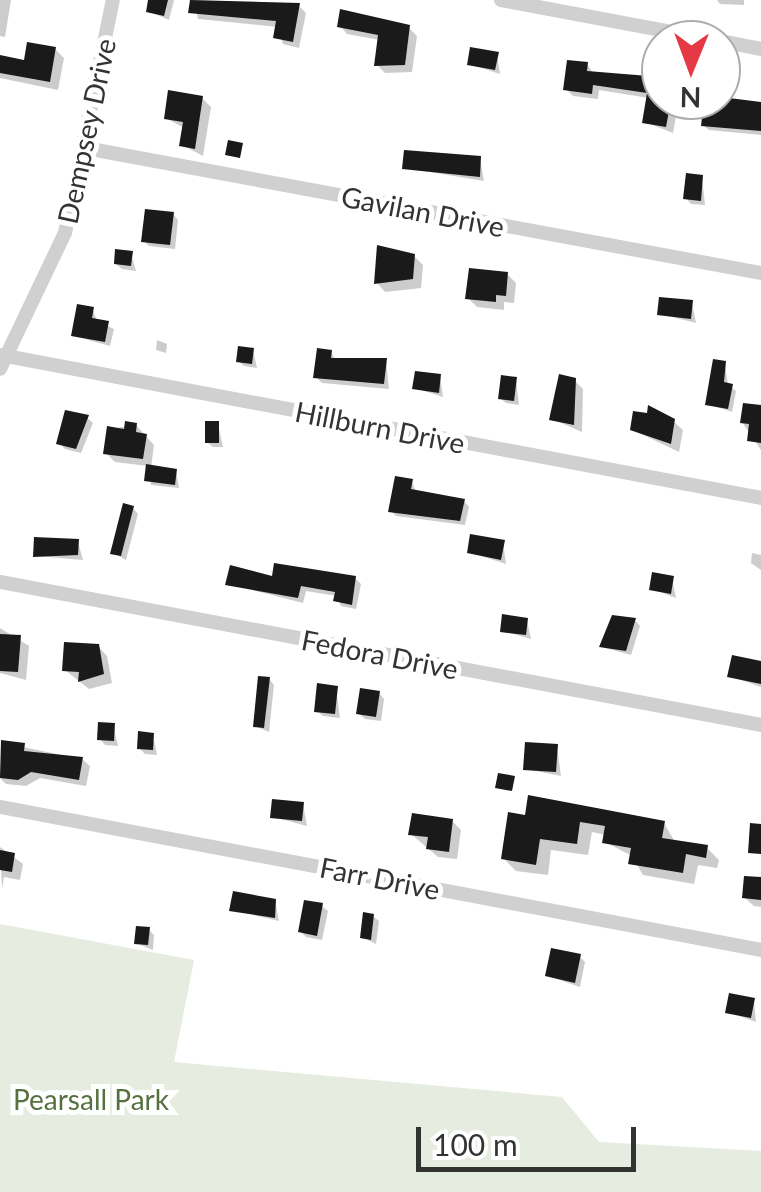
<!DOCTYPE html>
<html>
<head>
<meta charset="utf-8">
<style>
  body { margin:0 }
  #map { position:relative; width:761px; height:1192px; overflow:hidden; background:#fff; font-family:Lato,sans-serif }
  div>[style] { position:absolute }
  .green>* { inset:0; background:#e6ecdf }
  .shadow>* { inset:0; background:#0003 }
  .building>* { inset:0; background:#1a1a1a }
  .street>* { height:14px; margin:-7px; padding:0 7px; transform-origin:7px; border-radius:7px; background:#d0d0d0 }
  span { translate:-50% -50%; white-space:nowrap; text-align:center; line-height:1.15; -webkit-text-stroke:10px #fff; paint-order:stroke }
  .street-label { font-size:28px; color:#333 }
  .park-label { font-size:28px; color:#56703f }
  .north { position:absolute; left:641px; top:20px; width:100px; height:100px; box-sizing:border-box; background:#fff; border:2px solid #adadad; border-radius:50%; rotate:181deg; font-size:28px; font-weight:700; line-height:40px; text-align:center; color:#333 }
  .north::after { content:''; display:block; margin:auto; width:35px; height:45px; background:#e63946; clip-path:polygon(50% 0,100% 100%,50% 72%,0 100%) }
  .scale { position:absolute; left:416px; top:1127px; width:220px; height:45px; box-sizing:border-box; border:5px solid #333; border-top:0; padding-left:12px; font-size:30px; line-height:35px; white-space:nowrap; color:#333; -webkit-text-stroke:8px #fff; paint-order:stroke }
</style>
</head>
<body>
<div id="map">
  <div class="green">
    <i style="clip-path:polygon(0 924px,194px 960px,174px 1062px,562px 1097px,599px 1142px,761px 1151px,761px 1192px,0 1192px)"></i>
  </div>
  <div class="shadow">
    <i style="clip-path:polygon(0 0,11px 0,5px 37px,0 36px)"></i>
    <i style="clip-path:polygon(151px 0,174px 0,169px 20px,148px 11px)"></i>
    <i style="clip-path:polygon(193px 0,299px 6px,306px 13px,299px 48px,283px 44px,278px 27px,198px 19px)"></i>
    <i style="clip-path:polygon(717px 0,744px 0,744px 5px,720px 4px)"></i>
    <i style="clip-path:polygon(340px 26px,409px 28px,417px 36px,412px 72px,385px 73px,377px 65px,380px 40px,347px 34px)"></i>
    <i style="clip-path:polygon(55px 49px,64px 58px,58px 90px,0 78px,0 58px,26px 63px)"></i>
    <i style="clip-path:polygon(497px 55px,500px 74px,469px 64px)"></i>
    <i style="clip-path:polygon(587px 64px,594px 74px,661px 80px,661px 100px,679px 100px,673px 133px,645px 122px,649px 98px,599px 90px,598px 99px,573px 96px,566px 89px)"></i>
    <i style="clip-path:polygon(721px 97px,761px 107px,761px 135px,709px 130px,703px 125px)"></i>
    <i style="clip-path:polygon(202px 98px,211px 107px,203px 156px,182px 145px,184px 128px,166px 118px)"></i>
    <i style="clip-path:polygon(480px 158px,484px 181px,405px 168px)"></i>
    <i style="clip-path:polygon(702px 177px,705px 205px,691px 204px,686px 198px)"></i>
    <i style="clip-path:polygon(173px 214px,178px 220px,175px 249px,149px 246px,144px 241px)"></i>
    <i style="clip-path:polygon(131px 254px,136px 271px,122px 269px,116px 264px)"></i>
    <i style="clip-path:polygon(414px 256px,423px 265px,421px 288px,385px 292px,377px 283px)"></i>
    <i style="clip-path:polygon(507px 274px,516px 283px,514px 303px,504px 302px,504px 310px,477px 307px,468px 298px)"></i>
    <i style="clip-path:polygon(692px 303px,696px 323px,660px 314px)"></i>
    <i style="clip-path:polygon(93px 310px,97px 321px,114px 329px,110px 346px,74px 336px)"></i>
    <i style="clip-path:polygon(157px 340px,167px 344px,166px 353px,156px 350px)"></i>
    <i style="clip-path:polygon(253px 350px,257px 368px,244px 366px,238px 361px)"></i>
    <i style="clip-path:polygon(331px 352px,336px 361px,386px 360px,389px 389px,322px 383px,316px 377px)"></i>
    <i style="clip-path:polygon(725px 363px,728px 385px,736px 391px,732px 412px,708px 404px)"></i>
    <i style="clip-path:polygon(440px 376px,443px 397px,415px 388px)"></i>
    <i style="clip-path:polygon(516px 380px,519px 405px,506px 403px,500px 398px)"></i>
    <i style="clip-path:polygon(574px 380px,583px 389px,582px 432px,552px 419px)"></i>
    <i style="clip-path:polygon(761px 408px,761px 450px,742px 422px)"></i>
    <i style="clip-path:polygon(87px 418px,93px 423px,81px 453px,65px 449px,59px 443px)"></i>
    <i style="clip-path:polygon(673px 421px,683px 430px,679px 452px,633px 430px)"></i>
    <i style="clip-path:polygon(218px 424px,223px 447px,213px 447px,207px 442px)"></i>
    <i style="clip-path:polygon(136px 425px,154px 445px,151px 467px,176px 471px,179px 488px,151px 485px,148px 466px,115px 462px,106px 453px,109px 429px)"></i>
    <i style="clip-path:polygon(412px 482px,416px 492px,464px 501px,469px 507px,465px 525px,396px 516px,391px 511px)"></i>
    <i style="clip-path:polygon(133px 508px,138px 514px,126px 560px,113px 553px)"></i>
    <i style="clip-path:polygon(78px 542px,83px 560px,36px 556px)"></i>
    <i style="clip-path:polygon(503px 543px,506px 564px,469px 552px)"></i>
    <i style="clip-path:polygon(752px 553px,761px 555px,761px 570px,751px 563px)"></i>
    <i style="clip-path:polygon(355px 578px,361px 584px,356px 609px,341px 606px,337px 596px,306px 591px,303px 603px,228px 584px)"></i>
    <i style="clip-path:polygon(672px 579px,676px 598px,652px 589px)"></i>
    <i style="clip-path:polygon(527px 620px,531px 639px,503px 631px)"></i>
    <i style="clip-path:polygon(635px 620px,640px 626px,631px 655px,602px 647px)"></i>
    <i style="clip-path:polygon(0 628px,29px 646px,26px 680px,0 673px)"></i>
    <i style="clip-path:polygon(98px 646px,107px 656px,112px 683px,89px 689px,65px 670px)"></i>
    <i style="clip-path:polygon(761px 664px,761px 687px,730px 676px)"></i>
    <i style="clip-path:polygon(269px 679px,274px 685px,269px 732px,255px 726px)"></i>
    <i style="clip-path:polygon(336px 688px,340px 718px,323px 716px,317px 711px)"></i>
    <i style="clip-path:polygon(379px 693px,384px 699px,381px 721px,365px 719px,359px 714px)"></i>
    <i style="clip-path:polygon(113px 725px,118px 746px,105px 745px,100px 739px)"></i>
    <i style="clip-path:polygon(153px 735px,157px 755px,145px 754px,139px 748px)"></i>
    <i style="clip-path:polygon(3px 743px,82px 759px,90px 766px,86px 786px,40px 778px,26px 786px,6px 784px,0 778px)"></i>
    <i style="clip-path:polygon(557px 746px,561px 776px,526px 769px)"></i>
    <i style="clip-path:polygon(303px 804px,307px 826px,273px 817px)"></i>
    <i style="clip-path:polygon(510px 815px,664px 823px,675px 842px,707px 848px,719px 860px,717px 868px,698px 865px,694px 884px,643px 875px,632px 856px,605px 842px,606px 835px,592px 832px,588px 855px,551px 850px,548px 875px,516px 871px,504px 859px)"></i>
    <i style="clip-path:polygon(452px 821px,461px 830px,457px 859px,438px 857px,411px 834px)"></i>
    <i style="clip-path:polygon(0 847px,23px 864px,20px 880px,4px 877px,2px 889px)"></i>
    <i style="clip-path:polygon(761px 880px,761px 907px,754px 906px,745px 898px)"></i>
    <i style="clip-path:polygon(275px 901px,279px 921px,232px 910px)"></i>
    <i style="clip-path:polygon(322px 906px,328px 911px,322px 940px,306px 937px,301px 932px)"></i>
    <i style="clip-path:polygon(373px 916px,379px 921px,376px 944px,362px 937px)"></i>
    <i style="clip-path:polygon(149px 930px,154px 935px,153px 950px,136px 943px)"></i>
    <i style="clip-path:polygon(580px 957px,585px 962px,580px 987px,548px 976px)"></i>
    <i style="clip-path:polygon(754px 1001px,756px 1022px,728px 1012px)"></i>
  </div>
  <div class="building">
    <i style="clip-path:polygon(148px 0,168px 0,164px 16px,146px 12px)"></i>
    <i style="clip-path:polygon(190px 0,300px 3px,293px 42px,273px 38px,276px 21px,188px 13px)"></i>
    <i style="clip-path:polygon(340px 9px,410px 25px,405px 65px,374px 66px,378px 35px,337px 27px)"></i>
    <i style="clip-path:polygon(27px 42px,56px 47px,50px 82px,0 73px,0 55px,24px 60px)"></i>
    <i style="clip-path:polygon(470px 47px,499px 52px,495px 70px,467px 65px)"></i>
    <i style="clip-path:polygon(567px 60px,588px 62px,587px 71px,661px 77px,661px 100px,671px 100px,666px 127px,642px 123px,647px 93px,593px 85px,592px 94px,563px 90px)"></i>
    <i style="clip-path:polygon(168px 90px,203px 96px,195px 149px,179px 146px,183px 122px,164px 119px)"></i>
    <i style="clip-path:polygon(721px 97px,761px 102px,761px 131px,701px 126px,704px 100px)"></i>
    <i style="clip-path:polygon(228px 140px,243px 143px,240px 158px,225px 155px)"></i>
    <i style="clip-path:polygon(404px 150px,481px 156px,480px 177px,402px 169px)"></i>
    <i style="clip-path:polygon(686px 173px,703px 175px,701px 201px,683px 199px)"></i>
    <i style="clip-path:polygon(145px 209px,174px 212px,170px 245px,141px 242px)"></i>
    <i style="clip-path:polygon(377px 245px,415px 254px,413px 279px,374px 284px)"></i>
    <i style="clip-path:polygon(115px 249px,133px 251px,131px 266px,114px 264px)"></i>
    <i style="clip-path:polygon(469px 268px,508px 272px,506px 296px,496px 295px,496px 302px,465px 299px)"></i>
    <i style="clip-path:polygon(659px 297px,693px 300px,691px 319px,657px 315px)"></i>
    <i style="clip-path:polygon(77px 304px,94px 307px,92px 318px,109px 321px,105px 342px,71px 336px)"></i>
    <i style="clip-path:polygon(238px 346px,254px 348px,252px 364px,236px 362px)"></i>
    <i style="clip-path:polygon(317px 348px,332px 350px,331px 358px,387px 358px,384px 384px,313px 378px)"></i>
    <i style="clip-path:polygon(713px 359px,726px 361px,724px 382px,733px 384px,728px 409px,705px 405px)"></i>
    <i style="clip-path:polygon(415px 371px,441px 374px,439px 393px,412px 389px)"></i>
    <i style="clip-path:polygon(559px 374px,576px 378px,574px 425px,549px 420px)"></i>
    <i style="clip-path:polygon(501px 375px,517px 377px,514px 401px,498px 399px)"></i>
    <i style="clip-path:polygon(743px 403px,761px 405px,761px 443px,747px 441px,749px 424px,740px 423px)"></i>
    <i style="clip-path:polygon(648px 405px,675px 419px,671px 444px,630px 430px,633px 411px,647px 413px)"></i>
    <i style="clip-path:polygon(65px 410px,89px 415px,76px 449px,56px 444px)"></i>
    <i style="clip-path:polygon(125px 421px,137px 423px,136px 432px,147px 434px,143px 459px,103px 454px,107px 426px,124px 429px)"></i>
    <i style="clip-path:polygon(205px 421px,219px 421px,219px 443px,205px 443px)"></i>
    <i style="clip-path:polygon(146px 464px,177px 469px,175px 485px,144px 481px)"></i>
    <i style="clip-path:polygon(395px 476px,413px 479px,411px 489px,465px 499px,460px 521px,388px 512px)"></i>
    <i style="clip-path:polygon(123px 503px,134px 506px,121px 556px,110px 554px)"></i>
    <i style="clip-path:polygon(470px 534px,505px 540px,501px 560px,467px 553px)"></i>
    <i style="clip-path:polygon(34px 537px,79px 539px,78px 555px,33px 557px)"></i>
    <i style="clip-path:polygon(274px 563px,356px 576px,352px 605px,333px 601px,335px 592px,301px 586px,298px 598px,225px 585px,230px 565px,272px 576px)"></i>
    <i style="clip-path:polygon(652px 572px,674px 576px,671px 594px,649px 590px)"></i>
    <i style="clip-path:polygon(502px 614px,528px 618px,526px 635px,500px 632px)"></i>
    <i style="clip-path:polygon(612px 615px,636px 618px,626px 651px,599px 647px)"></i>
    <i style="clip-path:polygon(0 634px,21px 635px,18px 672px,0 671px)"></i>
    <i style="clip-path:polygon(64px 642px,99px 644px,104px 674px,78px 682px,79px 672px,62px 671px)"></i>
    <i style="clip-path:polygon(732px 655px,761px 661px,761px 684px,727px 677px)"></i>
    <i style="clip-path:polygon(258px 676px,270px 677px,264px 728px,253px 727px)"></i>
    <i style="clip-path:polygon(317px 683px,338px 686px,335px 714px,314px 712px)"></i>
    <i style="clip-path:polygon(360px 688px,380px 691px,376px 717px,356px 714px)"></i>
    <i style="clip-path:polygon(98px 722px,115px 723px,114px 741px,97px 740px)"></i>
    <i style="clip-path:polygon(138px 731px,154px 733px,153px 750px,137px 749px)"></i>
    <i style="clip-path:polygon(1px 740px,25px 743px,24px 751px,83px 757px,79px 780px,31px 772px,18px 780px,0 778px)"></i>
    <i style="clip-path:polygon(525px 742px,558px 744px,556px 772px,523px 770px)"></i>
    <i style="clip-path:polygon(498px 773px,515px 776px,512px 791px,495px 788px)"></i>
    <i style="clip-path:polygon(528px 795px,665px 821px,662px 838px,708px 845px,706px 858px,686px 854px,683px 873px,628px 864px,631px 848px,602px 843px,605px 826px,580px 822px,577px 844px,540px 839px,536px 865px,501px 859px,508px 812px,525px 815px)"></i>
    <i style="clip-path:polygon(272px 799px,304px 802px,302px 821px,270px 818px)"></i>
    <i style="clip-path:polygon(412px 813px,453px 819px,449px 852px,426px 849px,428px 837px,408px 835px)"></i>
    <i style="clip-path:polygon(750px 823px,761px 824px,761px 854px,748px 853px)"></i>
    <i style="clip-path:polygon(0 850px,15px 853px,12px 872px,0 870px)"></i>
    <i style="clip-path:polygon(744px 876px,761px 877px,761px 900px,742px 898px)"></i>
    <i style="clip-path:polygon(233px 891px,276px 899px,275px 918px,229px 911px)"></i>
    <i style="clip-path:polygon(304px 900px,323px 903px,317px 936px,298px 932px)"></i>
    <i style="clip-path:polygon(363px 912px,374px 914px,371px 940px,360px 938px)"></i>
    <i style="clip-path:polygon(136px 926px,150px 927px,148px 945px,134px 944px)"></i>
    <i style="clip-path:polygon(551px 948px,581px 954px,575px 983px,545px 976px)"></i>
    <i style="clip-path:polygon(729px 993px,755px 998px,751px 1018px,725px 1013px)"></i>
  </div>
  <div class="street">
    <i style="left:501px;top:0;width:218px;rotate:10.6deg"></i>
    <i style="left:721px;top:41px;width:41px;rotate:11.3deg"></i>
    <i style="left:85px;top:148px;width:687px;rotate:10.48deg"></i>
    <i style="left:0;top:355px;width:774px;rotate:10.64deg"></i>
    <i style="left:0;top:369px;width:151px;rotate:-64.5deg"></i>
    <i style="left:65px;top:233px;width:238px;rotate:-78.4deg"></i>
    <i style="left:0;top:582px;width:774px;rotate:10.64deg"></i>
    <i style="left:0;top:807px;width:774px;rotate:10.64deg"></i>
  </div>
  <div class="street-label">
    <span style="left:86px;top:131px;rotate:-78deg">Dempsey Drive</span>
    <span style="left:423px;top:211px;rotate:11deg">Gavilan Drive</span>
    <span style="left:380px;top:427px;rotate:11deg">Hillburn Drive</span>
    <span style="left:380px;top:654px;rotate:11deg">Fedora Drive</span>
    <span style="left:380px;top:878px;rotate:11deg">Farr Drive</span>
  </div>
  <div class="park-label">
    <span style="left:91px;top:1099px">Pearsall Park</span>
  </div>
  <div class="north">N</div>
  <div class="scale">100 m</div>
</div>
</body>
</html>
